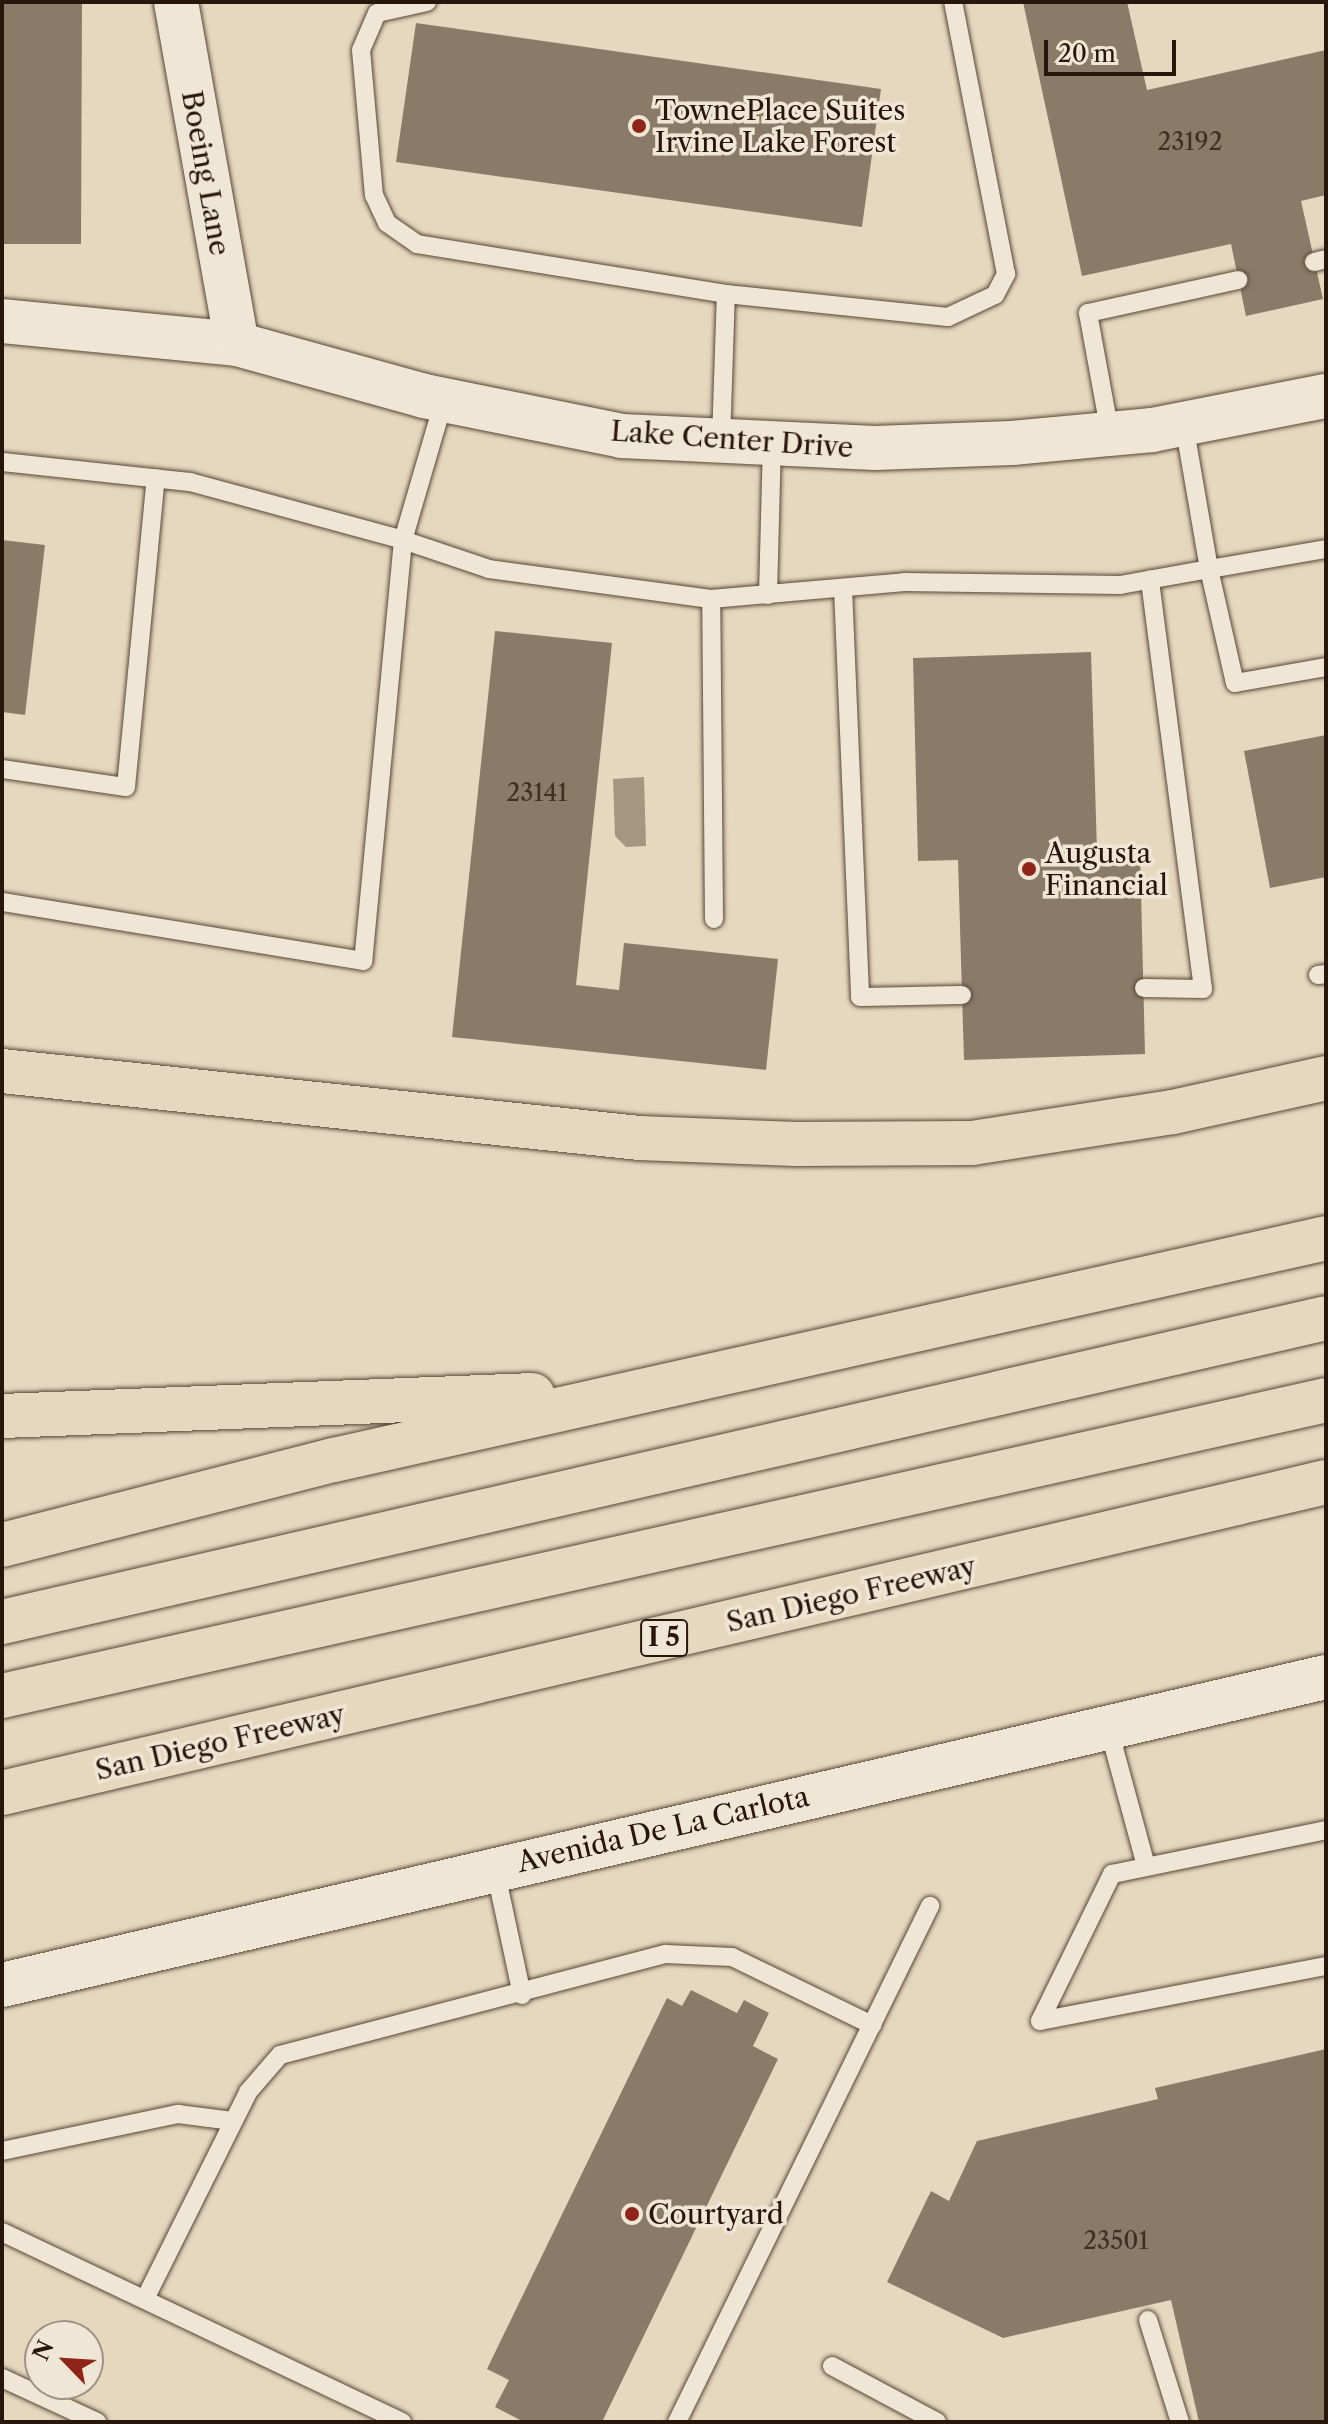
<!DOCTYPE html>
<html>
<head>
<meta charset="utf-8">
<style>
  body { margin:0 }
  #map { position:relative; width:1328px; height:2424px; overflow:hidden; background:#e6d8be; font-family:"Libre Caslon Text",serif }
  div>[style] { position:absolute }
  .water>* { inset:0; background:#a59681 }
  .building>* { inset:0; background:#8a7b69 }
  .roads { filter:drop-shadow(0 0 2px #574638) drop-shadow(0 0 2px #574638) }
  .service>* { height:18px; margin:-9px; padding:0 9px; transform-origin:9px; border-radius:9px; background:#efe6d5 }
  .tertiary>* { height:44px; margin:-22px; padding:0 22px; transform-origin:22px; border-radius:22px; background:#efe6d5 }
  .secondary>* { height:44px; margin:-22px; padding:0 22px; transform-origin:22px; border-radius:22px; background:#efe6d5 }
  .motorway>* { height:44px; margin:-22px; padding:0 22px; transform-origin:22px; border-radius:22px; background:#e6d8be }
  .dots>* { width:22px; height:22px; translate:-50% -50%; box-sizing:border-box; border:4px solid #efe6d5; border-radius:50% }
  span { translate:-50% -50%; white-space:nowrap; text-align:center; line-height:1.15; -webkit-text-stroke:7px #efe6d5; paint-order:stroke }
  .number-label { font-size:24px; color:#402f23 }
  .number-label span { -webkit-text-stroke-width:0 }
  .shield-label span { padding:2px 6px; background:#efe6d5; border:2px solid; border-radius:6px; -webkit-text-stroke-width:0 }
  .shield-label { font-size:26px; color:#27160c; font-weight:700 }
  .poi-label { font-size:28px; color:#27160c }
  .left { translate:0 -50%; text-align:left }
  .street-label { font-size:28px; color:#27160c }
  .frame { position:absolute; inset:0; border:4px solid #27160c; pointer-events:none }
  .north { position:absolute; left:24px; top:2320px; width:80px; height:80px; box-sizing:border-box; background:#efe6d5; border:2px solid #9f9385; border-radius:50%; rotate:295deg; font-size:22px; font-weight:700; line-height:32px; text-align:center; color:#27160c }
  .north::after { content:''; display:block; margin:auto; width:28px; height:36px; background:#8f2418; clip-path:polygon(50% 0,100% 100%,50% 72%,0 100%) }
  .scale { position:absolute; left:1044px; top:40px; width:132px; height:36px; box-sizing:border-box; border:4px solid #27160c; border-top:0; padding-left:10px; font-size:24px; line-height:28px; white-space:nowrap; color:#27160c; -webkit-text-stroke:6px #efe6d5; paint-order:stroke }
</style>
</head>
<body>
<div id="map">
  <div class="water">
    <i style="clip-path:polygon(644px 777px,646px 846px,626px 847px,615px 836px,613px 779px)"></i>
  </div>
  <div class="building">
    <i style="clip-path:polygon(2px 2px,82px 2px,81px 244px,2px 244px)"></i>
    <i style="clip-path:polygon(1023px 2px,1127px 2px,1147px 90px,1326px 50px,1326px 195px,1301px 201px,1323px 299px,1246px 316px,1231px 244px,1082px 276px)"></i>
    <i style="clip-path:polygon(416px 23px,881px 89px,862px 227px,396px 162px)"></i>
    <i style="clip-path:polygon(2px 540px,45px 545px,25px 715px,2px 712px)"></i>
    <i style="clip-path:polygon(495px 631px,612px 643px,576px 985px,619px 990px,624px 943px,778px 959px,766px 1070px,452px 1037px)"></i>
    <i style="clip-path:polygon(1091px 652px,1097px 851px,1140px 850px,1145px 1054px,964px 1060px,958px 860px,918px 861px,913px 658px)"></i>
    <i style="clip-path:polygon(1326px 735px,1326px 877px,1270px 888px,1244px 751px)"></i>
    <i style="clip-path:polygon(691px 1990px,737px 2013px,744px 2000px,769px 2013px,753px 2046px,778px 2059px,602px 2422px,524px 2422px,495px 2407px,509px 2380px,487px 2369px,667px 1998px,682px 2006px)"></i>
    <i style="clip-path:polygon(1326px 2049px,1326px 2422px,1199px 2422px,1171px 2300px,1003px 2338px,887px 2282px,931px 2191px,949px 2201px,977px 2141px,1158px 2099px,1155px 2088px)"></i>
  </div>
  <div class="roads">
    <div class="service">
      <i style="left:427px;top:2px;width:51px;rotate:167.6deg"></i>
      <i style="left:377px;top:13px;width:40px;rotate:113.4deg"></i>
      <i style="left:361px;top:50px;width:146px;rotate:84.9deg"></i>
      <i style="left:374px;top:195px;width:31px;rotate:65deg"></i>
      <i style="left:387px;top:223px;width:37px;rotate:35deg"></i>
      <i style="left:417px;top:244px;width:313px;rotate:9.2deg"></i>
      <i style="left:726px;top:294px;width:223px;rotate:5.9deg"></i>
      <i style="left:948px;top:317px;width:52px;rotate:-25.1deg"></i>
      <i style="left:995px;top:295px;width:24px;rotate:-62deg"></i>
      <i style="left:1006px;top:274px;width:277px;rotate:-101deg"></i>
      <i style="left:1314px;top:262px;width:12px;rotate:-14deg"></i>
      <i style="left:444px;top:400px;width:146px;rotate:106.3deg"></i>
      <i style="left:403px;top:540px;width:91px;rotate:18.6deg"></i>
      <i style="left:489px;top:569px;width:224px;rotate:7.7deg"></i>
      <i style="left:1110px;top:433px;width:122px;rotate:-100.4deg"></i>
      <i style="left:1088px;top:313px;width:154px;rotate:-12.4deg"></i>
      <i style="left:721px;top:441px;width:147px;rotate:-88.1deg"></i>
      <i style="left:2px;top:462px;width:189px;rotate:6.1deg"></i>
      <i style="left:190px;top:482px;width:221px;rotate:15.2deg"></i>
      <i style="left:403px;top:540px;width:423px;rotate:95.4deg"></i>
      <i style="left:363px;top:961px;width:366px;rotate:-170.7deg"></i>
      <i style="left:1326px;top:549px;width:119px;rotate:170.3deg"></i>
      <i style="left:1209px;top:569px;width:117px;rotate:77.2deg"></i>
      <i style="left:1235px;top:683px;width:92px;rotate:-10deg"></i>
      <i style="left:843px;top:588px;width:409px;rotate:87.6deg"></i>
      <i style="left:860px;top:997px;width:102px;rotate:-1.1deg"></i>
      <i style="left:768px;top:595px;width:152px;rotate:-88.5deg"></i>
      <i style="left:2px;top:769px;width:125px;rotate:8.3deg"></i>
      <i style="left:126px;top:787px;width:310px;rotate:-84.5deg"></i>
      <i style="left:714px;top:919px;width:320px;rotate:-90.5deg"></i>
      <i style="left:711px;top:599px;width:194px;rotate:-5deg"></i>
      <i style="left:904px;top:582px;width:216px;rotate:0.8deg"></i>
      <i style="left:1120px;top:585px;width:90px;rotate:-10.2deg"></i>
      <i style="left:1209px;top:569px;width:147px;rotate:-99.8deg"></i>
      <i style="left:1318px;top:975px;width:8px;rotate:-7deg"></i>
      <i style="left:1144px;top:988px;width:59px;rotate:1deg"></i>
      <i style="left:1203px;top:989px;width:413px;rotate:-97.4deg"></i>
      <i style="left:1108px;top:1726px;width:145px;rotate:74.8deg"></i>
      <i style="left:495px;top:1869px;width:129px;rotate:77.9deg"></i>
      <i style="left:1040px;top:2021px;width:164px;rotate:-63.9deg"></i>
      <i style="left:1112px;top:1874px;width:218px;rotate:-11.6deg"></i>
      <i style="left:1040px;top:2021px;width:291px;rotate:-10.9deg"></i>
      <i style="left:2px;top:2151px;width:180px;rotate:-11.9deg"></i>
      <i style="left:178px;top:2114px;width:55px;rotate:7.3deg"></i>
      <i style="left:2px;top:2232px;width:443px;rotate:25.4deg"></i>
      <i style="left:145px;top:2299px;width:231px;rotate:-63.5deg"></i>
      <i style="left:248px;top:2092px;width:49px;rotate:-49.1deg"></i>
      <i style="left:280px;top:2055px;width:399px;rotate:-14.7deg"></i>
      <i style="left:666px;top:1954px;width:66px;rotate:2.6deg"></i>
      <i style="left:732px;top:1957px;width:156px;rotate:25.9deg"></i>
      <i style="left:1148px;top:2320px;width:107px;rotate:72.6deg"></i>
      <i style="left:832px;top:2366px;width:119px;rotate:28.1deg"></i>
      <i style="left:2px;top:2378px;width:105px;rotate:24.9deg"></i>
      <i style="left:677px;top:2422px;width:575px;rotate:-63.88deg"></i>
    </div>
    <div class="tertiary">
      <i style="left:176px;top:2px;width:347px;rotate:79.9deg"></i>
      <i style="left:2px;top:321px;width:236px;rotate:5.6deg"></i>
      <i style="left:237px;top:344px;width:194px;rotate:15.5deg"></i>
      <i style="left:424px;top:396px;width:202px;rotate:11.4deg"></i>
      <i style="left:622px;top:436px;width:253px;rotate:2.7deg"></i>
      <i style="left:875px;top:448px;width:137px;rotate:-2.1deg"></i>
      <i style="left:1012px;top:443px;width:141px;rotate:-5.3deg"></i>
      <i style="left:1152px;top:430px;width:177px;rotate:-11.1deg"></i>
    </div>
    <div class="secondary">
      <i style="left:2px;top:1985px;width:1359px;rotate:-13.1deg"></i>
    </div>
    <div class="motorway">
      <i style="left:2px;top:1071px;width:641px;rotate:6deg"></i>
      <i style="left:639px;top:1138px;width:157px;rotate:2.2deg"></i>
      <i style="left:796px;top:1144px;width:176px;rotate:-0.3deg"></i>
      <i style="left:972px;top:1143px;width:203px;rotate:-8.8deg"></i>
      <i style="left:1173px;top:1112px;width:157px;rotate:-12.5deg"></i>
      <i style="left:2px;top:1416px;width:531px;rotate:-2.26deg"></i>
      <i style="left:2px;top:1545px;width:343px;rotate:-14.4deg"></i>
      <i style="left:334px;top:1460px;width:1017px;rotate:-12.61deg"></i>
      <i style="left:2px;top:1622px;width:1358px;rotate:-12.93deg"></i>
      <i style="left:2px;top:1696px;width:1357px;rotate:-12.6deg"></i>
      <i style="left:2px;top:1793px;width:1360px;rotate:-13.22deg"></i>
    </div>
  </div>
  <div class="dots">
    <i style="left:639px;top:126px;background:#8f2418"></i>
    <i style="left:1029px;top:869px;background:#8f2418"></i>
    <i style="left:632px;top:2214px;background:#8f2418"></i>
  </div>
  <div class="number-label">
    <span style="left:1190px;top:142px">23192</span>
    <span style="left:537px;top:793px">23141</span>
    <span style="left:1116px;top:2241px">23501</span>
  </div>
  <div class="shield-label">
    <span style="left:664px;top:1638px">I 5</span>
  </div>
  <div class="poi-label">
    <span class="left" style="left:655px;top:126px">TownePlace Suites<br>Irvine Lake Forest</span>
    <span class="left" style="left:1045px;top:869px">Augusta<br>Financial</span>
    <span class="left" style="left:648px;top:2214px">Courtyard</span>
  </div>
  <div class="street-label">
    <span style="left:206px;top:173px;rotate:80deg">Boeing Lane</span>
    <span style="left:732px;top:439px;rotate:4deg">Lake Center Drive</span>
    <span style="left:851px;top:1594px;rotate:-13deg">San Diego Freeway</span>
    <span style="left:220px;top:1742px;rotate:-13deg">San Diego Freeway</span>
    <span style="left:663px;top:1829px;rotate:-13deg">Avenida De La Carlota</span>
  </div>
  <div class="frame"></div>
  <div class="north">N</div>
  <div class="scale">20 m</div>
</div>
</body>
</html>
